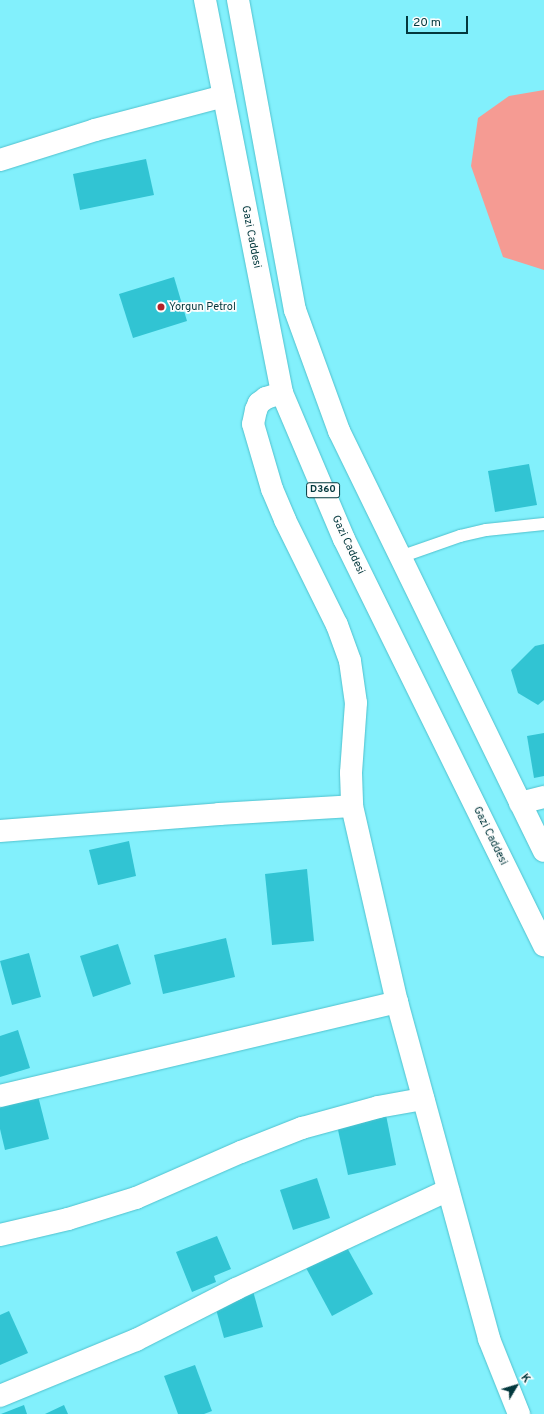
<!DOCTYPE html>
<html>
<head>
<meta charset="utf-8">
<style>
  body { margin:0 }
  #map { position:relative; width:544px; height:1414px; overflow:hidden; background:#82f0fc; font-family:Overpass,sans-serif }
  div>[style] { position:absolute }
  .green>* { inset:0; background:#f59b93 }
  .building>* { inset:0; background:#31c4d3 }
  .roads { filter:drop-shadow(0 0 1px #50c1ce) drop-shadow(0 0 1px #50c1ce) }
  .service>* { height:12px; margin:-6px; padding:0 6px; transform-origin:6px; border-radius:6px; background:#fff }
  .minor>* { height:22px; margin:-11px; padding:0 11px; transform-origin:11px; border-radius:11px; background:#fff }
  .trunk>* { height:22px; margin:-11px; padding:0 11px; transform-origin:11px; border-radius:11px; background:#fff }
  .dots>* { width:11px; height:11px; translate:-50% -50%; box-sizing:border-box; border:2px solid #fdfdfd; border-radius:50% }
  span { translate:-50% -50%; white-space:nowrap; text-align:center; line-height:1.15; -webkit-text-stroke:3.5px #fdfdfd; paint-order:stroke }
  .shield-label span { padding:1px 3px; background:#fdfdfd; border:1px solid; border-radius:3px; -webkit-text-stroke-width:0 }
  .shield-label { font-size:10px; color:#03383d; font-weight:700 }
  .street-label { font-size:11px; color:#03383d }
  .poi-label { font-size:11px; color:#03383d }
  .left { translate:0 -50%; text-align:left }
  .north { position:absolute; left:496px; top:1366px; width:40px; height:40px; -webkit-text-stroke:3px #fdfdfd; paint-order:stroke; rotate:52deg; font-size:11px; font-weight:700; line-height:16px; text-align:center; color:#03383d }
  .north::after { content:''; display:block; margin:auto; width:14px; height:18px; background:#03383d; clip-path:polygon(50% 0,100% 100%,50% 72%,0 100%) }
  .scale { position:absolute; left:406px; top:16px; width:62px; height:18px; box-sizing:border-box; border:2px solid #03383d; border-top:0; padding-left:5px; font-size:12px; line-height:14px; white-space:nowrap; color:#03383d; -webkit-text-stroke:3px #fdfdfd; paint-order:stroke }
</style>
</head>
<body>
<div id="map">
  <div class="green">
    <i style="clip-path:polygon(544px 90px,544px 270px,503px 257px,471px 166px,478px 118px,509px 96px)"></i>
  </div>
  <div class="building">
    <i style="clip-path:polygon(146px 159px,154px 195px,80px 210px,73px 174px)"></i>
    <i style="clip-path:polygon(174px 277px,187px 321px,133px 338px,119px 294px)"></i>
    <i style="clip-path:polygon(529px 464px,537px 505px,495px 512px,488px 471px)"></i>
    <i style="clip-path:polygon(544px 644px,544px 700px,538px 705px,518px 693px,511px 670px,535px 646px)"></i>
    <i style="clip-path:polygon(544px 733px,544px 776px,534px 778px,527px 736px)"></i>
    <i style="clip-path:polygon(129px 841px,136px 876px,98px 885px,89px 850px)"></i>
    <i style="clip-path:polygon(307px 869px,314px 941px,272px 945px,265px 874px)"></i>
    <i style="clip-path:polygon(226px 938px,235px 977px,163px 994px,154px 955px)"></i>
    <i style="clip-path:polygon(118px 944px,131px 984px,93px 997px,80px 956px)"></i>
    <i style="clip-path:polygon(29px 953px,41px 997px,12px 1005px,0 961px)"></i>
    <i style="clip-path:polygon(18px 1030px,30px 1068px,0 1077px,0 1036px)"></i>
    <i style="clip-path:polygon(38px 1096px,49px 1139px,5px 1150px,0 1129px,0 1106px)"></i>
    <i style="clip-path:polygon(385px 1110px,396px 1165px,348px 1175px,336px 1121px)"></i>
    <i style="clip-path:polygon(317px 1178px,330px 1218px,293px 1230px,280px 1190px)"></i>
    <i style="clip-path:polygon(217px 1236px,231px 1269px,214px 1276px,216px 1282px,192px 1292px,176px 1252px)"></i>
    <i style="clip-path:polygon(345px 1244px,373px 1294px,332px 1316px,305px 1266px)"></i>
    <i style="clip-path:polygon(253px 1291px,263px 1327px,224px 1338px,214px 1302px)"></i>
    <i style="clip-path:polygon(9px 1311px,28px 1353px,0 1365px,0 1315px)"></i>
    <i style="clip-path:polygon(195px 1365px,212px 1411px,204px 1414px,178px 1414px,164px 1376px)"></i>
    <i style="clip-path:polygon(24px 1405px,27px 1414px,1px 1414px)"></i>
    <i style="clip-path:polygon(64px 1405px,68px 1414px,45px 1414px)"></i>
  </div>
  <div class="roads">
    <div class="service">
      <i style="left:400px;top:557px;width:64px;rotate:-19.3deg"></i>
      <i style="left:460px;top:536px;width:27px;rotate:-13deg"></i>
      <i style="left:486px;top:530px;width:58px;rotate:-5.9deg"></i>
    </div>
    <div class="minor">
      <i style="left:0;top:160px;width:100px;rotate:-17.5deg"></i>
      <i style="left:95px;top:130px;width:133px;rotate:-14.8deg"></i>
      <i style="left:282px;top:393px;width:17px;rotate:163deg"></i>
      <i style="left:266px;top:398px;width:9px;rotate:144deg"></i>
      <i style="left:259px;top:403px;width:8px;rotate:113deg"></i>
      <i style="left:256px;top:410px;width:14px;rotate:102deg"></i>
      <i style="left:253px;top:424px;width:68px;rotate:73.7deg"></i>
      <i style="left:272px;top:489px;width:34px;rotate:67deg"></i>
      <i style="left:285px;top:520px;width:117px;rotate:63.7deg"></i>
      <i style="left:337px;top:625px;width:38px;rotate:70deg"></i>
      <i style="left:350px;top:661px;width:42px;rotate:81.9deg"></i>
      <i style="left:356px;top:703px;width:70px;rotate:94.1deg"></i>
      <i style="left:351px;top:773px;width:33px;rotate:88deg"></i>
      <i style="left:352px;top:806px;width:201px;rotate:77.1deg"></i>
      <i style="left:397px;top:1002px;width:349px;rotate:74.7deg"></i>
      <i style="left:489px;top:1339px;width:81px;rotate:68.2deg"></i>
      <i style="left:520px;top:803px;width:25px;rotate:-14deg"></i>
      <i style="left:0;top:831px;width:220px;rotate:-4.4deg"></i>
      <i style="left:219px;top:814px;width:133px;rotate:-3.4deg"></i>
      <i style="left:0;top:1096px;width:408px;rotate:-13.3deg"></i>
      <i style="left:0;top:1235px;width:70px;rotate:-13.2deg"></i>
      <i style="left:68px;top:1219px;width:71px;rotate:-17.2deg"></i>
      <i style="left:136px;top:1198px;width:115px;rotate:-23.7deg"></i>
      <i style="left:241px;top:1152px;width:66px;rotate:-21.5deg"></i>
      <i style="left:302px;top:1128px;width:79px;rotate:-15.4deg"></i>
      <i style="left:378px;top:1107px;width:46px;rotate:-10.1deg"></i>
      <i style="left:0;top:1396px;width:147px;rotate:-22.4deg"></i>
      <i style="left:136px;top:1340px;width:112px;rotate:-27deg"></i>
      <i style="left:236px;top:1289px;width:234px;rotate:-25deg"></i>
    </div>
    <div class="trunk">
      <i style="left:205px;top:0;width:400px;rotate:78.9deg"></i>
      <i style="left:282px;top:393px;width:159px;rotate:67deg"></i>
      <i style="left:344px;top:539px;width:453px;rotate:63.8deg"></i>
      <i style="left:238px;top:0;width:315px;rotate:79.6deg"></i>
      <i style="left:295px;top:310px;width:129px;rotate:70deg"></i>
      <i style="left:339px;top:431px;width:467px;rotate:64deg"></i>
    </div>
  </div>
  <div class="dots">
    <i style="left:161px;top:307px;background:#b32228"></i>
  </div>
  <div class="shield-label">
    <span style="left:323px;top:490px">D360</span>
  </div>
  <div class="street-label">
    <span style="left:251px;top:237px;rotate:79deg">Gazi Caddesi</span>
    <span style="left:348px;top:545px;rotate:65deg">Gazi Caddesi</span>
    <span style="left:490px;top:836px;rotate:64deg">Gazi Caddesi</span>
  </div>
  <div class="poi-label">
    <span class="left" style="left:169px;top:307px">Yorgun Petrol</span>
  </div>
  <div class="north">K</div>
  <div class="scale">20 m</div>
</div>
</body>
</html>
